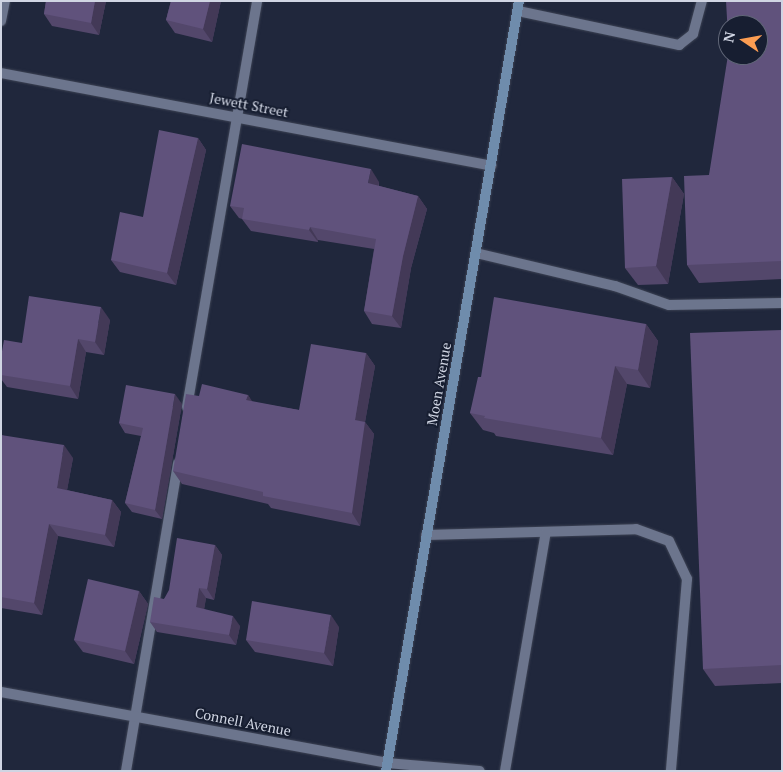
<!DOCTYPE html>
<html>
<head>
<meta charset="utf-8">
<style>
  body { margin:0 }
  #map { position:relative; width:783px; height:772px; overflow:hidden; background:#20273c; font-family:"PT Serif",serif }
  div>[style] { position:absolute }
  .roads { filter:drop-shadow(0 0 1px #3d4354) drop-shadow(0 0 1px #3d4354) }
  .lane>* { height:10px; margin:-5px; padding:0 5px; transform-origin:5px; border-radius:5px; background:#6c758d }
  .street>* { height:10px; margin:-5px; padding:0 5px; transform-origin:5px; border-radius:5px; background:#6c758d }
  .secondary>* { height:10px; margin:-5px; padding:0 5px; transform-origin:5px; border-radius:5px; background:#6f8cac }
  .wall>* { inset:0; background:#53476b }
  .shaded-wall>* { inset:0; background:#433957 }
  .building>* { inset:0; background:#60527c }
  span { translate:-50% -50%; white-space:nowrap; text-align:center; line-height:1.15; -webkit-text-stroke:4px #171e31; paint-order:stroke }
  .street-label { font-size:14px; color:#d0d5e3 }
  .frame { position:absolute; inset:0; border:2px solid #d0d5e3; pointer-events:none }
  .north { position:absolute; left:718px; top:15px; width:50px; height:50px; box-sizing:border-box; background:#171e31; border:1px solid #616778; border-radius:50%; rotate:282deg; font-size:14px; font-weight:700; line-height:20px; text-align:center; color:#d0d5e3 }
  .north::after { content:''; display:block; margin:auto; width:18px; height:22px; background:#fc9d52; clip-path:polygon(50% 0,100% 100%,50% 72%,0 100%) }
</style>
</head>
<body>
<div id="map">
  <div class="roads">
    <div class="lane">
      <i style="left:518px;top:11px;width:165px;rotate:11.9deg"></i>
      <i style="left:679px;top:45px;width:18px;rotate:-38deg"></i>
      <i style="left:693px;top:34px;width:34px;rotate:-75deg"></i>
      <i style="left:476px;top:253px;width:143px;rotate:13.4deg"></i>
      <i style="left:615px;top:286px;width:57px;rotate:19.4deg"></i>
      <i style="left:669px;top:305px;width:113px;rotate:-1deg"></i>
      <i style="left:187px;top:407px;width:412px;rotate:-80.2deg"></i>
      <i style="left:426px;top:535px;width:210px;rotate:-1.6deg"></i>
      <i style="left:636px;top:529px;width:35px;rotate:20deg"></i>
      <i style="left:669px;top:541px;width:42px;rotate:64.7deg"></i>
      <i style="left:687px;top:579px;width:193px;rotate:94.8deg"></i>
      <i style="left:126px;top:771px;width:312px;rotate:-80.4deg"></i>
      <i style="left:505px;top:771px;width:242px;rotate:-80.3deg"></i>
    </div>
    <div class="street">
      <i style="left:1px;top:21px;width:20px;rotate:-79deg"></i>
      <i style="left:1px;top:73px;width:499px;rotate:10.7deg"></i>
      <i style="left:1px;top:692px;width:392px;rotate:10.4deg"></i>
      <i style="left:387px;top:763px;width:93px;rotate:4.9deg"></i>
    </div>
    <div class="secondary">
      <i style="left:386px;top:771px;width:781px;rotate:-80.2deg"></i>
    </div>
  </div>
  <div class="wall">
    <i style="clip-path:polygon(46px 1px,106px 1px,99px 35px,52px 26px,44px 14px)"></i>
    <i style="clip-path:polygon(171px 1px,221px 1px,212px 42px,175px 33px,166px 20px)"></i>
    <i style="clip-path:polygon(782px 1px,782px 279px,699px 283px,687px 265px,709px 175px,758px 55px)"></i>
    <i style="clip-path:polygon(198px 138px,206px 150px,176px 285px,120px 272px,111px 260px,143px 217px)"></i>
    <i style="clip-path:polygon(672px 177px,684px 194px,668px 284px,638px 285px,625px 268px)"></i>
    <i style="clip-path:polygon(379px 182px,379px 186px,418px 196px,427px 209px,411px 268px,401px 328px,372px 324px,364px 311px,374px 249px,318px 240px,318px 242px,251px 231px,242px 219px,239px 218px,230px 206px)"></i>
    <i style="clip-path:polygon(110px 320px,104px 355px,86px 352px,78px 399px,7px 387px,1px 379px,1px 357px,22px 343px)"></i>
    <i style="clip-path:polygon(646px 324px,658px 341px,650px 388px,627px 384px,613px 455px,496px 436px,494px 433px,483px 430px,470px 413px,481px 377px)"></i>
    <i style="clip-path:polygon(782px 330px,782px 683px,715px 686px,703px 669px)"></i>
    <i style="clip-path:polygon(366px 353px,375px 366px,365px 422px,374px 434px,360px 526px,271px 508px,268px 504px,182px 484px,173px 471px,248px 395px,252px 402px,299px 410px)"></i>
    <i style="clip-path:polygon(182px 404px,162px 519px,132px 512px,125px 503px,141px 436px,125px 433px,119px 423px)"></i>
    <i style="clip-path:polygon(1px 435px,73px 458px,67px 490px,112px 500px,121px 512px,114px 547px,58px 536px,42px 615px,1px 608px)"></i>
    <i style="clip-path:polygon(215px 545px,222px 555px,214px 600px,206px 598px,204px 609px,240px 626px,236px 645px,157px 632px,150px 622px,164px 599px)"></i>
    <i style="clip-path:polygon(139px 591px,148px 604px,134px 664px,83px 652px,74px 640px)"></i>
    <i style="clip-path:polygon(339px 627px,333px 666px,255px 652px,246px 640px)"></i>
  </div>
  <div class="shaded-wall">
    <i style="clip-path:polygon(95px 1px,106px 1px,99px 35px,91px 23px)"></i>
    <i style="clip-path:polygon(210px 1px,221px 1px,212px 42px,203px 29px)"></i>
    <i style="clip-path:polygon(198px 138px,206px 150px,176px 285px,167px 273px)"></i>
    <i style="clip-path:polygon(371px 169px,379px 182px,377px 196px,368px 183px)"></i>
    <i style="clip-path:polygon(672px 177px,684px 194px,668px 284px,656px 266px)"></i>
    <i style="clip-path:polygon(418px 196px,427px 209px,411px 268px,401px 328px,392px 316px,403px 256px)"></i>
    <i style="clip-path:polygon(310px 227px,318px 240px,318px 242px,309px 230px)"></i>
    <i style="clip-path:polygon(101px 307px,110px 320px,104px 355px,95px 342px)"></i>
    <i style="clip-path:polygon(646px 324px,658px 341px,650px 388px,638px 370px)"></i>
    <i style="clip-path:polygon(78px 339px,86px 352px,78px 399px,70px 386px)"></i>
    <i style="clip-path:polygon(366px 353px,375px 366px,365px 422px,374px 434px,360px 526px,352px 513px,355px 420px)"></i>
    <i style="clip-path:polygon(615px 366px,627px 384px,613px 455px,601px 438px)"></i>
    <i style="clip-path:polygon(175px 394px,182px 404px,162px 519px,155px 510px)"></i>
    <i style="clip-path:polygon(248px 395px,256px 407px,246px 400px)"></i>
    <i style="clip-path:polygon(64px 445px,73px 458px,65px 501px,57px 488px)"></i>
    <i style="clip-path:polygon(112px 500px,121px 512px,114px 547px,105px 535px)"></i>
    <i style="clip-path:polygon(49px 524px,58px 536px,42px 615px,34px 603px)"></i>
    <i style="clip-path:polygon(215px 545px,222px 555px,214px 600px,207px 589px)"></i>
    <i style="clip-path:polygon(199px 588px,206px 598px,203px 617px,196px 607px)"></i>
    <i style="clip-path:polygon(139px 591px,148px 604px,134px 664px,125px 651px)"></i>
    <i style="clip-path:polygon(331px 615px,339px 627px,333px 666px,324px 653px)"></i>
    <i style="clip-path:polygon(233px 616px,240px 626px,236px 645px,229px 635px)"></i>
  </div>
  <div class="building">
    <i style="clip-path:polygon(46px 1px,95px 1px,91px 23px,44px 14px)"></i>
    <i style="clip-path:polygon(171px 1px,210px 1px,203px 29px,166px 20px)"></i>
    <i style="clip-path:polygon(726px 1px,782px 1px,782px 261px,687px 265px,684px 176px,709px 175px,728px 55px,758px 55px,758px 25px,728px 25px,728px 36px)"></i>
    <i style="clip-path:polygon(159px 130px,198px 138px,167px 273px,111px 260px,120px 212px,143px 217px)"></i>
    <i style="clip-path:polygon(242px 144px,371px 169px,368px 183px,418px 196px,403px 256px,392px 316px,364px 311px,376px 239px,310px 227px,309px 230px,242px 219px,244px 208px,230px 206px)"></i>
    <i style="clip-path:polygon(672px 177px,656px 266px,625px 268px,622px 179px)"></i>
    <i style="clip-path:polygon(29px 296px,101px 307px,95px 342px,78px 339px,70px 386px,1px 375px,1px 357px,4px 340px,22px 343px)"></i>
    <i style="clip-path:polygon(494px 297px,646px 324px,638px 370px,615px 366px,601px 438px,484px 418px,485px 416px,470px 413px,478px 377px,481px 377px)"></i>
    <i style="clip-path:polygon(782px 330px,782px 665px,703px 669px,690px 333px)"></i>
    <i style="clip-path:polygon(311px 344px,366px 353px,355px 420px,365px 422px,352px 513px,263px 496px,263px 492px,173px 471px,186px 394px,199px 396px,202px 384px,248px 395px,246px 400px,299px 410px)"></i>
    <i style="clip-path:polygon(126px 385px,175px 394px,155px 510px,125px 503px,143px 428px,119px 423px)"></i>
    <i style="clip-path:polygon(1px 435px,64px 445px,57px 488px,112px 500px,105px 535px,49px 524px,34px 603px,1px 597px)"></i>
    <i style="clip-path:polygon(177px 538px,215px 545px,207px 589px,199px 588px,196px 607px,233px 616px,229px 635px,150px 622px,154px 597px,164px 599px,169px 590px)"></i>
    <i style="clip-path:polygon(88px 579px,139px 591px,125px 651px,74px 640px)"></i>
    <i style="clip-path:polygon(252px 601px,331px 615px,324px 653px,246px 640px)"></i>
  </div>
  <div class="street-label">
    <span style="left:249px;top:105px;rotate:11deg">Jewett Street</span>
    <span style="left:439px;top:384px;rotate:-80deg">Moen Avenue</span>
    <span style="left:243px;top:722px;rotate:11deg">Connell Avenue</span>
  </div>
  <div class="frame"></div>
  <div class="north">N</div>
</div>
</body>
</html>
